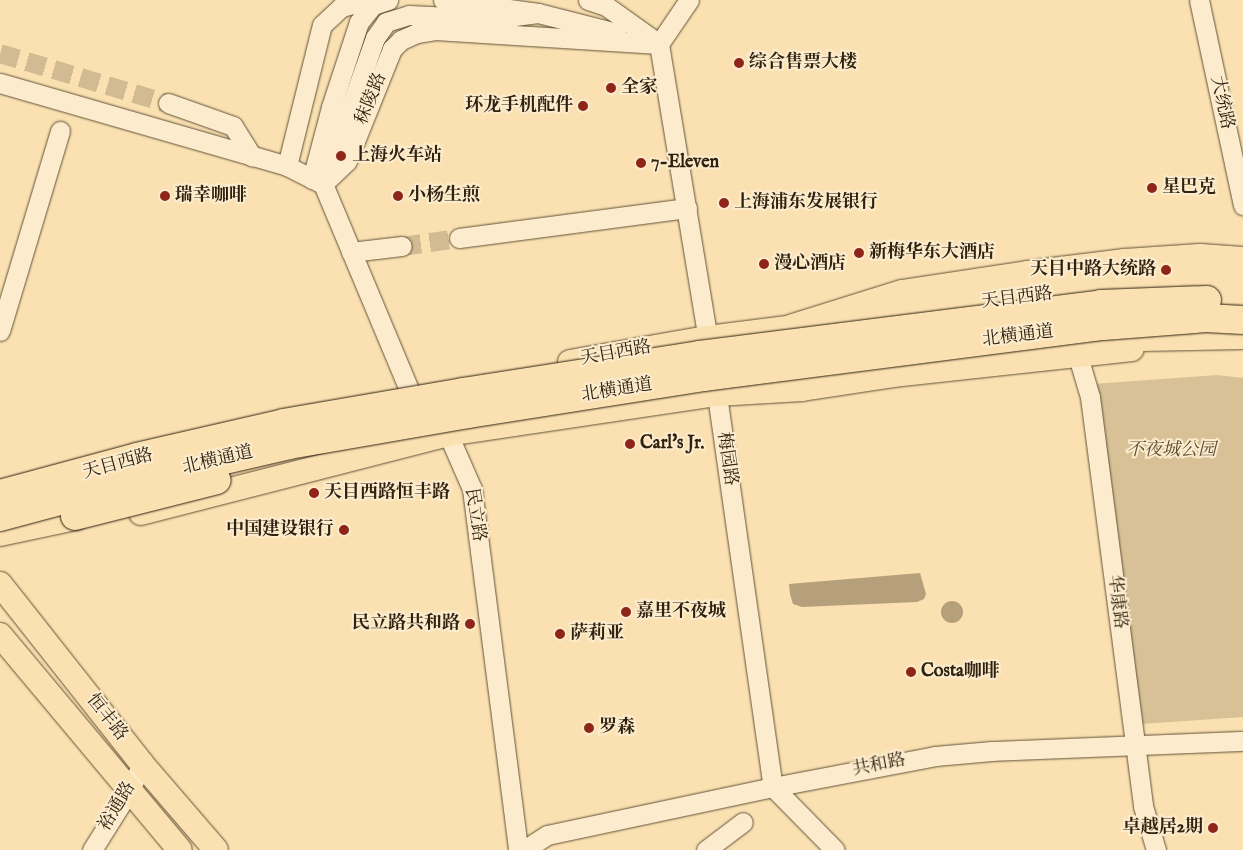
<!DOCTYPE html>
<html>
<head>
<meta charset="utf-8">
<style>
  body { margin:0 }
  #map { position:relative; width:1243px; height:850px; overflow:hidden; background:#fbe1b2; font-family:"IM FELL English","Noto Serif SC",serif }
  div>[style] { position:absolute }
  .green>* { inset:0; background:#d8c196 }
  .water>* { inset:0; background:#b6a07b }
  .round { border-radius:50% }
  .minor-tunnel>* { height:19px; margin-top:-9.5px; transform-origin:0; background:repeating-linear-gradient(90deg,#d2bb92 0 19px,transparent 0 28px) }
  .roads { filter:drop-shadow(0 0 1px #625238) drop-shadow(0 0 1px #625238) }
  .minor>* { height:19px; margin:-9.5px; padding:0 9.5px; transform-origin:9.5px; border-radius:9.5px; background:#fceccd }
  .major>* { height:24px; margin:-12px; padding:0 12px; transform-origin:12px; border-radius:12px; background:#fbe1b2 }
  .highway>* { height:28px; margin:-14px; padding:0 14px; transform-origin:14px; border-radius:14px; background:#fbe1b2 }
  .bridges { filter:drop-shadow(0 0 1px #2f2210) drop-shadow(0 0 1px #2f2210) }
  .highway-bridge>* { height:28px; margin:-14px; padding:0 14px; transform-origin:14px; border-radius:14px; background:#fbe1b2 }
  .dots>* { width:14px; height:14px; translate:-50% -50%; box-sizing:border-box; border:2px solid #fceccd; border-radius:50% }
  span { translate:-50% -50%; white-space:nowrap; text-align:center; line-height:1.15; -webkit-text-stroke:4px #fceccd; paint-order:stroke }
  .poi-label { font-size:18px; color:#2f2210; font-weight:700 }
  .left { translate:0 -50%; text-align:left }
  .right { translate:-100% -50%; text-align:right }
  .street-label { font-size:18px; color:#2f2210 }
  .park-label { font-size:18px; color:#594a32; font-style:italic }
</style>
</head>
<body>
<div id="map">
  <div class="green">
    <i style="clip-path:polygon(1217px 375px,1243px 378px,1243px 717px,1127px 725px,1093px 384px)"></i>
  </div>
  <div class="water">
    <i style="clip-path:polygon(920px 573px,926px 594px,924px 599px,917px 602px,802px 607px,793px 604px,790px 594px,789px 584px)"></i>
    <i class="round" style="left:941px;top:601px;width:22px;height:22px"></i>
  </div>
  <div class="minor-tunnel">
    <i style="left:0;top:53px;width:175px;rotate:16.6deg"></i>
    <i style="left:402px;top:246px;width:58px;rotate:-8deg"></i>
  </div>
  <div class="roads">
    <div class="minor">
      <i style="left:443px;top:0;width:96px;rotate:7.8deg"></i>
      <i style="left:538px;top:13px;width:81px;rotate:14.2deg"></i>
      <i style="left:588px;top:0;width:19px;rotate:18deg"></i>
      <i style="left:606px;top:6px;width:65px;rotate:35.6deg"></i>
      <i style="left:1199px;top:0;width:210px;rotate:77.9deg"></i>
      <i style="left:659px;top:44px;width:311px;rotate:80.6deg"></i>
      <i style="left:659px;top:44px;width:53px;rotate:-55.7deg"></i>
      <i style="left:0;top:83px;width:299px;rotate:16.1deg"></i>
      <i style="left:287px;top:166px;width:40px;rotate:26.6deg"></i>
      <i style="left:168px;top:103px;width:69px;rotate:19.5deg"></i>
      <i style="left:233px;top:126px;width:36px;rotate:58deg"></i>
      <i style="left:287px;top:166px;width:145px;rotate:-76.1deg"></i>
      <i style="left:322px;top:25px;width:26px;rotate:-43deg"></i>
      <i style="left:341px;top:7px;width:29px;rotate:-14deg"></i>
      <i style="left:312px;top:179px;width:74px;rotate:-75.2deg"></i>
      <i style="left:331px;top:107px;width:89px;rotate:-71.8deg"></i>
      <i style="left:359px;top:22px;width:22px;rotate:-51deg"></i>
      <i style="left:373px;top:5px;width:16px;rotate:-18deg"></i>
      <i style="left:325px;top:179px;width:150px;rotate:-70.5deg"></i>
      <i style="left:375px;top:38px;width:19px;rotate:-55deg"></i>
      <i style="left:386px;top:22px;width:24px;rotate:-17deg"></i>
      <i style="left:409px;top:15px;width:83px;rotate:2.8deg"></i>
      <i style="left:492px;top:19px;width:46px;rotate:-7.4deg"></i>
      <i style="left:323px;top:184px;width:223px;rotate:67.3deg"></i>
      <i style="left:409px;top:390px;width:59px;rotate:48.4deg"></i>
      <i style="left:448px;top:434px;width:60px;rotate:66.4deg"></i>
      <i style="left:472px;top:489px;width:364px;rotate:82.7deg"></i>
      <i style="left:323px;top:184px;width:33px;rotate:-44deg"></i>
      <i style="left:347px;top:161px;width:121px;rotate:-68.1deg"></i>
      <i style="left:392px;top:49px;width:13px;rotate:-45deg"></i>
      <i style="left:401px;top:40px;width:17px;rotate:-24deg"></i>
      <i style="left:417px;top:33px;width:18px;rotate:-9deg"></i>
      <i style="left:435px;top:30px;width:224px;rotate:3.6deg"></i>
      <i style="left:459px;top:238px;width:230px;rotate:-7.5deg"></i>
      <i style="left:351px;top:252px;width:51px;rotate:-6.7deg"></i>
      <i style="left:0;top:331px;width:209px;rotate:-73.3deg"></i>
      <i style="left:1077px;top:353px;width:46px;rotate:73.5deg"></i>
      <i style="left:1090px;top:397px;width:412px;rotate:82.6deg"></i>
      <i style="left:1143px;top:806px;width:46px;rotate:73.5deg"></i>
      <i style="left:715px;top:381px;width:410px;rotate:81.9deg"></i>
      <i style="left:773px;top:787px;width:88px;rotate:45.5deg"></i>
      <i style="left:92px;top:850px;width:70px;rotate:-57.9deg"></i>
      <i style="left:129px;top:791px;width:30px;rotate:-64deg"></i>
      <i style="left:524px;top:850px;width:27px;rotate:-33deg"></i>
      <i style="left:547px;top:835px;width:231px;rotate:-12deg"></i>
      <i style="left:773px;top:787px;width:165px;rotate:-10.8deg"></i>
      <i style="left:935px;top:756px;width:57px;rotate:-5deg"></i>
      <i style="left:992px;top:751px;width:251px;rotate:-2.3deg"></i>
      <i style="left:706px;top:850px;width:46px;rotate:-37.1deg"></i>
    </div>
    <div class="major">
      <i style="left:845px;top:321px;width:278px;rotate:-6.8deg"></i>
      <i style="left:1121px;top:288px;width:70px;rotate:-4.9deg"></i>
      <i style="left:1191px;top:282px;width:52px;rotate:1.1deg"></i>
      <i style="left:570px;top:362px;width:140px;rotate:-9.9deg"></i>
      <i style="left:708px;top:338px;width:104px;rotate:-7.2deg"></i>
      <i style="left:141px;top:513px;width:317px;rotate:-14.4deg"></i>
      <i style="left:448px;top:434px;width:272px;rotate:-8.5deg"></i>
      <i style="left:717px;top:394px;width:85px;rotate:-3.4deg"></i>
      <i style="left:802px;top:389px;width:92px;rotate:-8.7deg"></i>
      <i style="left:893px;top:375px;width:240px;rotate:-6.2deg"></i>
      <i style="left:0;top:584px;width:229px;rotate:51.7deg"></i>
      <i style="left:142px;top:764px;width:113px;rotate:49.3deg"></i>
      <i style="left:0;top:635px;width:280px;rotate:50.1deg"></i>
    </div>
    <div class="highway">
      <i style="left:1208px;top:300px;width:35px;rotate:-2deg"></i>
      <i style="left:793px;top:328px;width:114px;rotate:-17.3deg"></i>
      <i style="left:902px;top:294px;width:127px;rotate:-8.6deg"></i>
      <i style="left:1028px;top:275px;width:98px;rotate:-7.1deg"></i>
      <i style="left:1125px;top:263px;width:75px;rotate:-3.8deg"></i>
      <i style="left:1200px;top:258px;width:43px;rotate:4deg"></i>
      <i style="left:1092px;top:338px;width:151px;rotate:-1.1deg"></i>
      <i style="left:0;top:532px;width:77px;rotate:-12deg"></i>
    </div>
  </div>
  <div class="bridges">
    <div class="highway-bridge">
      <i style="left:0;top:494px;width:142px;rotate:-15.1deg"></i>
      <i style="left:137px;top:457px;width:151px;rotate:-13deg"></i>
      <i style="left:284px;top:423px;width:183px;rotate:-9.8deg"></i>
      <i style="left:464px;top:392px;width:239px;rotate:-8.9deg"></i>
      <i style="left:700px;top:355px;width:404px;rotate:-7.2deg"></i>
      <i style="left:1101px;top:304px;width:106px;rotate:-2.2deg"></i>
      <i style="left:75px;top:516px;width:146px;rotate:-14.2deg"></i>
      <i style="left:0;top:517px;width:147px;rotate:-15deg"></i>
      <i style="left:142px;top:479px;width:151px;rotate:-13deg"></i>
      <i style="left:289px;top:445px;width:182px;rotate:-9.8deg"></i>
      <i style="left:468px;top:414px;width:238px;rotate:-8.9deg"></i>
      <i style="left:703px;top:377px;width:403px;rotate:-7.3deg"></i>
      <i style="left:1103px;top:326px;width:103px;rotate:-4.4deg"></i>
      <i style="left:1206px;top:318px;width:37px;rotate:3deg"></i>
    </div>
  </div>
  <div class="dots">
    <i style="left:739px;top:63px;background:#8f2418"></i>
    <i style="left:611px;top:88px;background:#8f2418"></i>
    <i style="left:583px;top:106px;background:#8f2418"></i>
    <i style="left:341px;top:156px;background:#8f2418"></i>
    <i style="left:641px;top:163px;background:#8f2418"></i>
    <i style="left:1152px;top:188px;background:#8f2418"></i>
    <i style="left:165px;top:196px;background:#8f2418"></i>
    <i style="left:398px;top:196px;background:#8f2418"></i>
    <i style="left:724px;top:203px;background:#8f2418"></i>
    <i style="left:859px;top:253px;background:#8f2418"></i>
    <i style="left:764px;top:264px;background:#8f2418"></i>
    <i style="left:1166px;top:270px;background:#8f2418"></i>
    <i style="left:630px;top:444px;background:#8f2418"></i>
    <i style="left:314px;top:493px;background:#8f2418"></i>
    <i style="left:344px;top:530px;background:#8f2418"></i>
    <i style="left:626px;top:612px;background:#8f2418"></i>
    <i style="left:470px;top:624px;background:#8f2418"></i>
    <i style="left:560px;top:634px;background:#8f2418"></i>
    <i style="left:911px;top:672px;background:#8f2418"></i>
    <i style="left:589px;top:728px;background:#8f2418"></i>
    <i style="left:1213px;top:828px;background:#8f2418"></i>
  </div>
  <div class="poi-label">
    <span class="left" style="left:749px;top:63px">综合售票大楼</span>
    <span class="left" style="left:621px;top:88px">全家</span>
    <span class="right" style="left:573px;top:106px">环龙手机配件</span>
    <span class="left" style="left:352px;top:156px">上海火车站</span>
    <span class="left" style="left:651px;top:163px">7-Eleven</span>
    <span class="left" style="left:1162px;top:188px">星巴克</span>
    <span class="left" style="left:175px;top:196px">瑞幸咖啡</span>
    <span class="left" style="left:408px;top:196px">小杨生煎</span>
    <span class="left" style="left:734px;top:203px">上海浦东发展银行</span>
    <span class="left" style="left:869px;top:253px">新梅华东大酒店</span>
    <span class="left" style="left:774px;top:264px">漫心酒店</span>
    <span class="right" style="left:1156px;top:270px">天目中路大统路</span>
    <span class="left" style="left:640px;top:444px">Carl's Jr.</span>
    <span class="left" style="left:324px;top:493px">天目西路恒丰路</span>
    <span class="right" style="left:334px;top:530px">中国建设银行</span>
    <span class="left" style="left:636px;top:612px">嘉里不夜城</span>
    <span class="right" style="left:460px;top:624px">民立路共和路</span>
    <span class="left" style="left:570px;top:634px">萨莉亚</span>
    <span class="left" style="left:921px;top:672px">Costa咖啡</span>
    <span class="left" style="left:599px;top:728px">罗森</span>
    <span class="right" style="left:1203px;top:828px">卓越居2期</span>
  </div>
  <div class="street-label">
    <span style="left:372px;top:99px;rotate:-68deg">秣陵路</span>
    <span style="left:1221px;top:103px;rotate:78deg">大统路</span>
    <span style="left:1017px;top:299px;rotate:-7deg">天目西路</span>
    <span style="left:1018px;top:337px;rotate:-7deg">北横通道</span>
    <span style="left:616px;top:354px;rotate:-10deg">天目西路</span>
    <span style="left:617px;top:391px;rotate:-9deg">北横通道</span>
    <span style="left:726px;top:459px;rotate:82deg">梅园路</span>
    <span style="left:218px;top:461px;rotate:-13deg">北横通道</span>
    <span style="left:118px;top:465px;rotate:-15deg">天目西路</span>
    <span style="left:474px;top:515px;rotate:81deg">民立路</span>
    <span style="left:1116px;top:602px;rotate:83deg">华康路</span>
    <span style="left:106px;top:718px;rotate:52deg">恒丰路</span>
    <span style="left:879px;top:766px;rotate:-11deg">共和路</span>
    <span style="left:118px;top:807px;rotate:-59deg">裕通路</span>
  </div>
  <div class="park-label">
    <span style="left:1171px;top:451px">不夜城公园</span>
  </div>
</div>
</body>
</html>
